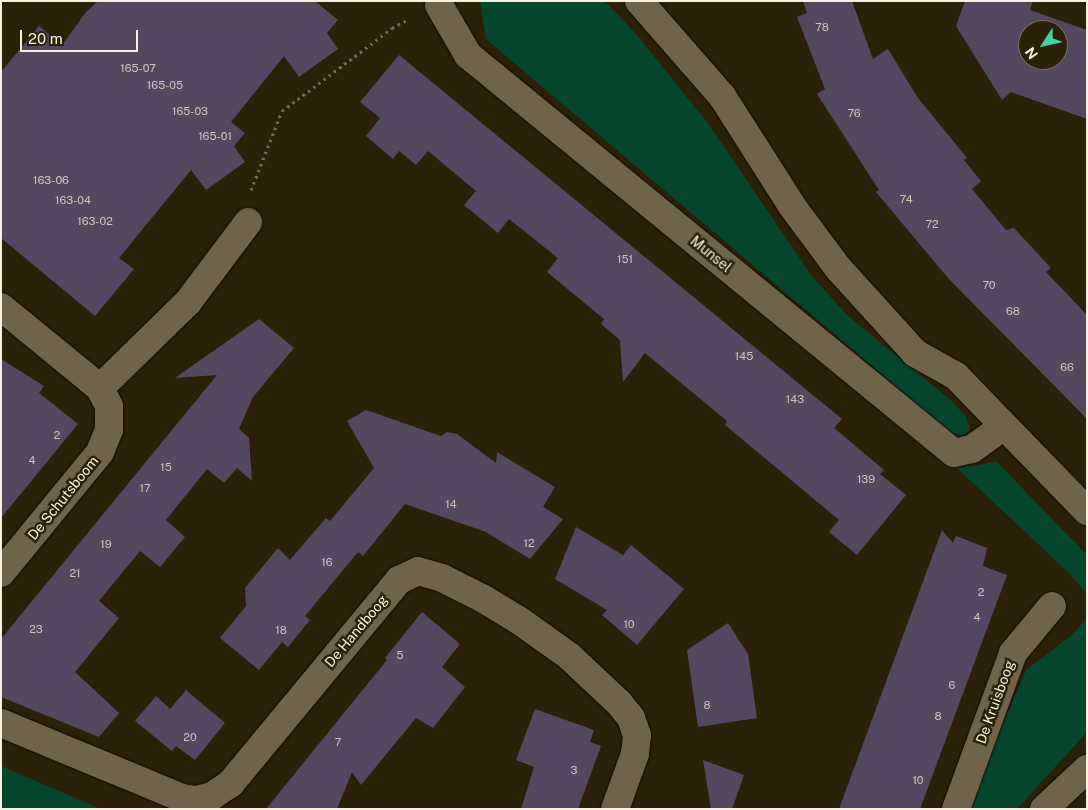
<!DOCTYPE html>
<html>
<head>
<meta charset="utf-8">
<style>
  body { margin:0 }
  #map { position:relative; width:1088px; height:810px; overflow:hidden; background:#2b2109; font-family:"Public Sans",sans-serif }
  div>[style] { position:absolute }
  .green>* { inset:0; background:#06462c }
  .building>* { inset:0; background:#544860 }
  .path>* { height:3px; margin-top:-1.5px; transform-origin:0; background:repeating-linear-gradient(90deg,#756c58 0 2.5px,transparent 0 6.5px) }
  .roads { filter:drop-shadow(0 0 1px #130a00) drop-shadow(0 0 1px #130a00) }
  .street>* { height:28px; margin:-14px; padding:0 14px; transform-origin:14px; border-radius:14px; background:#6f644a }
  span { translate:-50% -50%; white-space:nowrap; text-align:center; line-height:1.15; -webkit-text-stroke:5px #2b2109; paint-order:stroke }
  .number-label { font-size:11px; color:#cec6c1 }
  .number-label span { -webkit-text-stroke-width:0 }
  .street-label { font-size:14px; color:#f6f0e1 }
  .frame { position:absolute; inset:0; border:2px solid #f6f0e1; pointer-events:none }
  .north { position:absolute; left:1018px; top:20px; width:50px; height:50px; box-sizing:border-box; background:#2b2109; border:1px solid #7c745f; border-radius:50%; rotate:235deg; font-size:14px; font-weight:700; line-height:20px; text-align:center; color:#f6f0e1 }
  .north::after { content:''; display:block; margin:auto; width:18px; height:22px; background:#43d4a0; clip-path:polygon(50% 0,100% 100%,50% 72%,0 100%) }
  .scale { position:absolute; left:20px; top:30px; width:118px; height:22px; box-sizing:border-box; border:2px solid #f6f0e1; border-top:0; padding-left:6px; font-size:15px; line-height:18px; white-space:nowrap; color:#f6f0e1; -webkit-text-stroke:4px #2b2109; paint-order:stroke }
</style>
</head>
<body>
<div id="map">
  <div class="green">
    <i style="clip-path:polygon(480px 1px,602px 1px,609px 5px,637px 35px,710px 126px,811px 275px,848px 316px,953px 402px,966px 417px,970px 431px,964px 435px,951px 433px,486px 39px)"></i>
    <i style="clip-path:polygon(997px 462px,1087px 555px,1087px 604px,1086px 593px,1070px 574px,957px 468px)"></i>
    <i style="clip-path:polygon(1087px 618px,1087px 732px,1017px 809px,967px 809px,1026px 670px,1071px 636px)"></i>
    <i style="clip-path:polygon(1px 766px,101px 809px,1px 809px)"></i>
  </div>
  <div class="building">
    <i style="clip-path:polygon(98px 1px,315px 1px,338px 20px,327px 33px,338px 49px,299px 77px,284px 56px,231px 122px,245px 133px,234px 146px,245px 162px,206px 190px,191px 170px,119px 258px,134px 269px,95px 316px,1px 238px,1px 72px,39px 26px,62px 45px,86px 12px)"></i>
    <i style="clip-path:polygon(803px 1px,852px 1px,873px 59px,888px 49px,918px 98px,967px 158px,964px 160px,981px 181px,972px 189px,1006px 230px,1014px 228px,1051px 268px,1046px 272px,1087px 315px,1087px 419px,948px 278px,876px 192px,879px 190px,817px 94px,825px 89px,797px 17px,807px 13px)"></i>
    <i style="clip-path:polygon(evenodd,965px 1px,1033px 1px,1030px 10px,1087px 30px,1087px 119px,1011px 92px,1002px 100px,956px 26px,965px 1px,1028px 30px,1058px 30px,1058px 60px,1028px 60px,1028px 30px)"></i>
    <i style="clip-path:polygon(399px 55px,842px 419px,834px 428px,884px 470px,880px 474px,906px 495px,857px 555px,829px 532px,839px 520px,725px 425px,727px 421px,645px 353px,623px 382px,620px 340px,601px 324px,604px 319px,547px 272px,558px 258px,509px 219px,498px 233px,464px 205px,476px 191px,428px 151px,416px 165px,399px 151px,393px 159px,366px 136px,380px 118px,360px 102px)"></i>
    <i style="clip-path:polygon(259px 319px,294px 348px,253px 397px,239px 429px,249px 438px,252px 481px,237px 468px,224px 483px,207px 469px,166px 520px,185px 537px,160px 567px,140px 551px,99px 601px,119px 618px,75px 672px,119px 713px,99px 737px,1px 697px,1px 639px,217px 375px,175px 378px)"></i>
    <i style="clip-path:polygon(1px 359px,44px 386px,39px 393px,78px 424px,1px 518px)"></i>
    <i style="clip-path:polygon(366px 410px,441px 436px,447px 432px,457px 434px,496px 463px,497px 452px,555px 487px,543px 507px,563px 519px,530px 559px,486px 532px,405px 504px,363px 556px,358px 552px,305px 616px,310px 620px,288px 647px,282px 642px,259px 670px,220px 638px,246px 606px,245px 588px,278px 548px,290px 560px,326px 518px,330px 521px,374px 468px,347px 421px)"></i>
    <i style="clip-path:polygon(576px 527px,623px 555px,631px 545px,684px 589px,637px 645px,602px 615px,607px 610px,555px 579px)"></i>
    <i style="clip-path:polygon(942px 530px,953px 543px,956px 536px,987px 548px,983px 566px,1007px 575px,920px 809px,839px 809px)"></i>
    <i style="clip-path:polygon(422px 612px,460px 644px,442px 667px,465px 687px,433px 728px,416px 718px,361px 785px,352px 772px,337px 809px,266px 809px,387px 660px,385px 658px)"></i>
    <i style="clip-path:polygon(728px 623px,748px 654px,757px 718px,698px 727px,687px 650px)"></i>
    <i style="clip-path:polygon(186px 690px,225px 723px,195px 760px,176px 746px,172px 751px,135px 721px,156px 696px,170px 709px)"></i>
    <i style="clip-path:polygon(535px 709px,594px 730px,590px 742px,601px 746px,578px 809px,521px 809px,534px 767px,516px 760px)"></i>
    <i style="clip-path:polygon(703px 760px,744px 775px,732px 809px,711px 809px)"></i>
  </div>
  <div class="path">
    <i style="left:251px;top:190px;width:85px;rotate:-68.6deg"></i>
    <i style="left:282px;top:111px;width:138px;rotate:-37deg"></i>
    <i style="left:392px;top:28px;width:19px;rotate:-28deg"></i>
  </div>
  <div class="roads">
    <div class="street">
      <i style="left:639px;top:1px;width:126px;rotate:48.9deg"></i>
      <i style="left:722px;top:96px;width:130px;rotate:57.5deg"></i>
      <i style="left:792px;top:206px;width:77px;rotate:53.4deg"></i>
      <i style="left:838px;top:268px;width:115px;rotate:47.8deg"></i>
      <i style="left:915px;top:353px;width:47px;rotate:29.3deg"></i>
      <i style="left:956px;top:376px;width:188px;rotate:45.9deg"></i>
      <i style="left:439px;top:5px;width:58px;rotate:59.9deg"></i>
      <i style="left:468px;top:55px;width:628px;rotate:39.32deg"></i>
      <i style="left:954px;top:453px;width:18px;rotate:-13deg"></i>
      <i style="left:972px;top:449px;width:39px;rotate:-36deg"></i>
      <i style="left:1px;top:307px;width:128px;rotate:39.3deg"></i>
      <i style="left:1px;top:573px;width:156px;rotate:-50.7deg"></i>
      <i style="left:100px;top:452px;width:24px;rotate:-68deg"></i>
      <i style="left:109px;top:430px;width:24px;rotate:-90deg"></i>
      <i style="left:109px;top:406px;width:20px;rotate:-117deg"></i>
      <i style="left:100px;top:388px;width:123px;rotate:-44.3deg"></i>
      <i style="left:188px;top:302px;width:100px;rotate:-53.1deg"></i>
      <i style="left:1px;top:723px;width:196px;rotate:22.5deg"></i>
      <i style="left:182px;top:798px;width:15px;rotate:8deg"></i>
      <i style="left:197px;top:800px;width:16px;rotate:-15deg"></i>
      <i style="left:212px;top:796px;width:23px;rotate:-34deg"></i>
      <i style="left:231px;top:783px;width:264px;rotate:-50.4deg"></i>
      <i style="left:399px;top:580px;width:21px;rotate:-25deg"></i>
      <i style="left:418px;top:571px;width:25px;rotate:16deg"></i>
      <i style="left:442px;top:578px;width:45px;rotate:26.6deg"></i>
      <i style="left:482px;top:598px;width:44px;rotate:31.2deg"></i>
      <i style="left:520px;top:621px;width:60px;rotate:35.5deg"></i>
      <i style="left:569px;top:656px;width:69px;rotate:43.2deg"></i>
      <i style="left:619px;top:703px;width:19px;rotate:51deg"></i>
      <i style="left:631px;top:718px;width:18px;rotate:71deg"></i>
      <i style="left:637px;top:735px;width:19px;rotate:96deg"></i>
      <i style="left:635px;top:754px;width:59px;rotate:110deg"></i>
      <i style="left:956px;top:809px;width:166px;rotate:-69.9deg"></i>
      <i style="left:1013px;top:653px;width:61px;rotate:-50.3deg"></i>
      <i style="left:1044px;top:809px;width:59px;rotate:-42.9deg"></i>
    </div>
  </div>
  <div class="number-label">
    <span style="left:822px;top:27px">78</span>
    <span style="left:138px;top:68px">165-07</span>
    <span style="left:165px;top:85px">165-05</span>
    <span style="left:190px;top:111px">165-03</span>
    <span style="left:854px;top:113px">76</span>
    <span style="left:215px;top:136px">165-01</span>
    <span style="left:51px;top:180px">163-06</span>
    <span style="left:906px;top:199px">74</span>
    <span style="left:73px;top:200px">163-04</span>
    <span style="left:95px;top:221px">163-02</span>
    <span style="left:932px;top:224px">72</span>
    <span style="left:625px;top:259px">151</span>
    <span style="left:989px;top:285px">70</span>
    <span style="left:1013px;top:311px">68</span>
    <span style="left:744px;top:356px">145</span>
    <span style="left:1067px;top:367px">66</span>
    <span style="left:795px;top:399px">143</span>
    <span style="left:57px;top:435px">2</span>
    <span style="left:32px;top:460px">4</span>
    <span style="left:166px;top:467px">15</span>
    <span style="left:866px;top:479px">139</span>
    <span style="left:145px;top:488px">17</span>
    <span style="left:451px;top:504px">14</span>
    <span style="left:529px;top:543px">12</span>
    <span style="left:106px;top:544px">19</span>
    <span style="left:327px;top:562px">16</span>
    <span style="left:75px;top:573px">21</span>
    <span style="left:981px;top:592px">2</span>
    <span style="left:977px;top:617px">4</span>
    <span style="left:629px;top:624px">10</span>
    <span style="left:36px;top:629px">23</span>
    <span style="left:281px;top:630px">18</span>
    <span style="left:400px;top:655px">5</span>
    <span style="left:952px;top:685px">6</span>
    <span style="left:707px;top:705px">8</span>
    <span style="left:938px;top:716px">8</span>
    <span style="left:190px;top:737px">20</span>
    <span style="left:338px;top:742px">7</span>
    <span style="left:574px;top:770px">3</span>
    <span style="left:918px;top:780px">10</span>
  </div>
  <div class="street-label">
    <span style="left:711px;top:254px;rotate:39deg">Munsel</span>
    <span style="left:63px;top:498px;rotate:-51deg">De Schutsboom</span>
    <span style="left:356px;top:631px;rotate:-50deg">De Handboog</span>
    <span style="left:995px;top:702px;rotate:-70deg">De Kruisboog</span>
  </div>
  <div class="frame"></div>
  <div class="north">N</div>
  <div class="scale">20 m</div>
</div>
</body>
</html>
